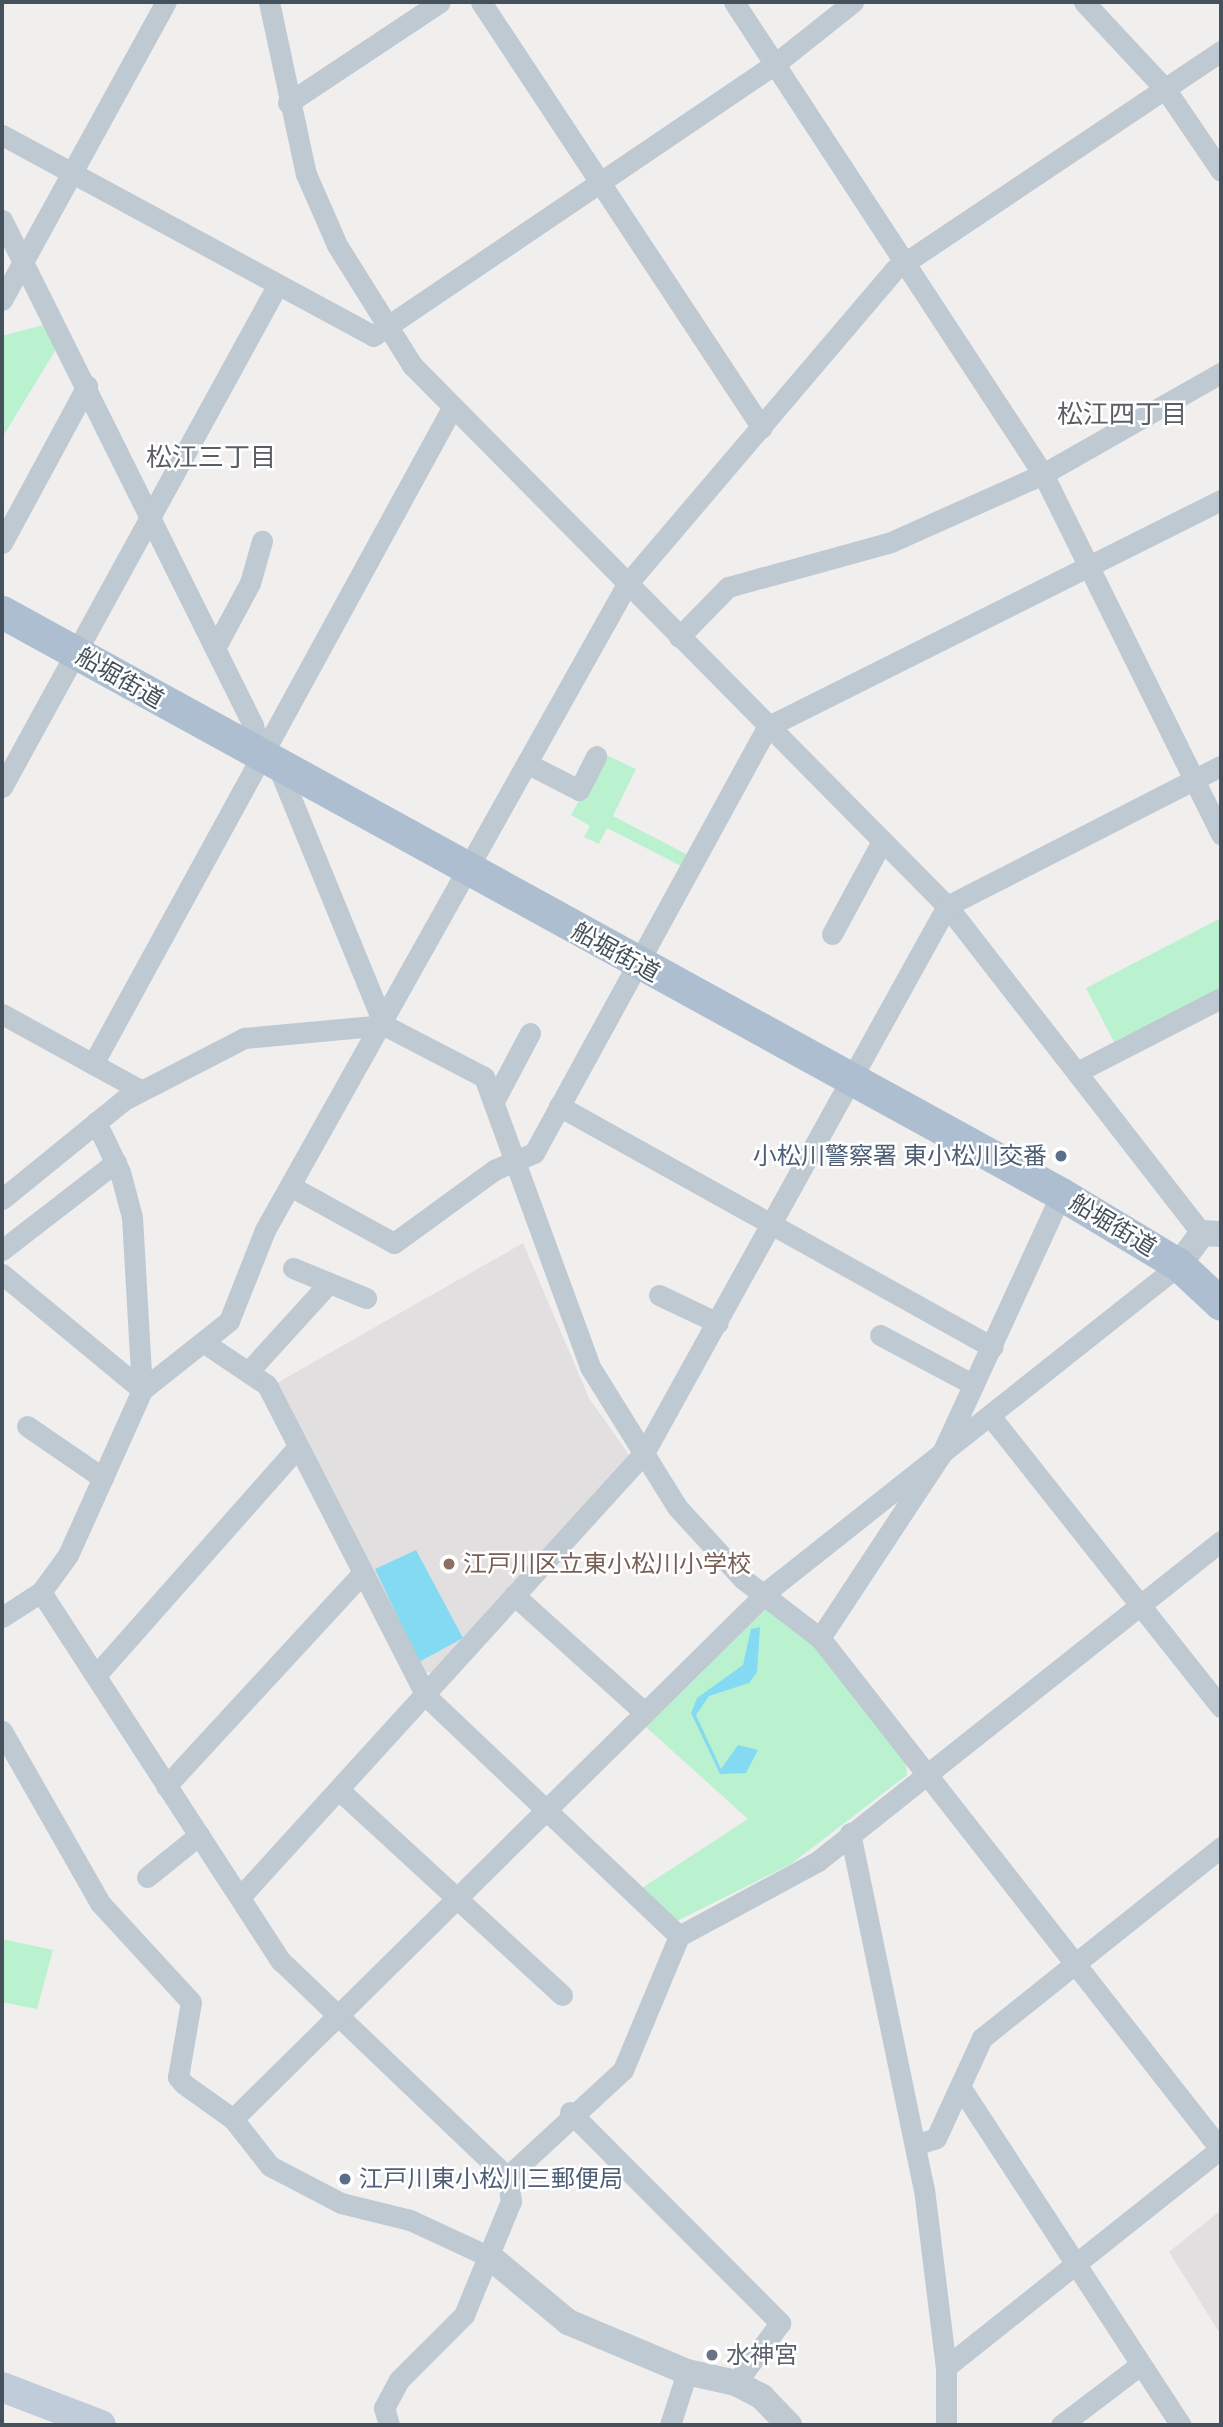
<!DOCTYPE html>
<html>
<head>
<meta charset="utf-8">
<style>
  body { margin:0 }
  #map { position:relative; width:1223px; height:2427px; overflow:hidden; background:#f1eeee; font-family:"Space Grotesk","Noto Sans JP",sans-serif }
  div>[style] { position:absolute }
  .education>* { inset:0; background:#e2dfe0 }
  .green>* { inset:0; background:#baf2d0 }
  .water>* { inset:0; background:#84daf2 }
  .minor>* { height:21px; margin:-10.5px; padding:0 10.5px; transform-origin:10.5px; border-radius:10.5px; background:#bec9d2 }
  .tertiary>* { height:26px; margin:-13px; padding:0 13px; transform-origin:13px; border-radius:13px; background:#bec9d2 }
  .secondary>* { height:30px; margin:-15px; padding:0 15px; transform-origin:15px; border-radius:15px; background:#c0ccd9 }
  .primary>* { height:33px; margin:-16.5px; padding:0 16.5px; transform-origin:16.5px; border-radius:16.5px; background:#acbecf }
  .dots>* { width:19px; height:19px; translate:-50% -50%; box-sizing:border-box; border:4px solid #fff; border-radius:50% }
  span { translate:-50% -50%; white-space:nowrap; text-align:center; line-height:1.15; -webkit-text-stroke:5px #fff; paint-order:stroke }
  .street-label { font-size:24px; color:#45525d }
  .service-label { font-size:24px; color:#4e5e75 }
  .right { translate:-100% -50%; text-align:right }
  .left { translate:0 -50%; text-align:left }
  .education-label { font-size:24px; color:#785e54 }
  .worship-label { font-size:24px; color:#5b616d }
  .neighbourhood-label { font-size:26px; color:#5b5f64 }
  .frame { position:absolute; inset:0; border:4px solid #45525d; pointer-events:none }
</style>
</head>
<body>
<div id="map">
  <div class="education">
    <i style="clip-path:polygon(523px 1243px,589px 1398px,630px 1456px,435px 1672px,420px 1673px,277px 1383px)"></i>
    <i style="clip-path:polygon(1221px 2210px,1221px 2335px,1169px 2252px)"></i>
  </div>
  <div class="green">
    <i style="clip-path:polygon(47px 324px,58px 346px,2px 438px,2px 336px)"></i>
    <i style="clip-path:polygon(604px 754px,636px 769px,613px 816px,690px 856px,683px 867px,607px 828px,599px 844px,584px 837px,590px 826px,571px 815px)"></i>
    <i style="clip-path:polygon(1221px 918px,1221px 988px,1114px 1042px,1086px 988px)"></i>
    <i style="clip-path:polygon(768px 1607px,811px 1641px,906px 1764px,907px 1775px,791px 1864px,677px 1921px,642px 1888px,748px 1819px,646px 1727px)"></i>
    <i style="clip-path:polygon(2px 1939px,53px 1950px,37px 2009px,2px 2002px)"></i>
  </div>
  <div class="water">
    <i style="clip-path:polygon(416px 1550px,463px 1638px,419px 1662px,375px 1569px)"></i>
    <i style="clip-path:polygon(760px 1627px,757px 1672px,749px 1683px,709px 1696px,696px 1715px,721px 1769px,738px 1745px,758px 1750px,746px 1773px,720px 1774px,691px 1713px,697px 1698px,743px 1665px,751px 1629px)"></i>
  </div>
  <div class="minor">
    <i style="left:269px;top:2px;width:176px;rotate:77.9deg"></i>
    <i style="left:306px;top:174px;width:77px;rotate:66.4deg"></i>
    <i style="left:337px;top:245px;width:142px;rotate:58deg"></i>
    <i style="left:412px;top:365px;width:761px;rotate:45.32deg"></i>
    <i style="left:947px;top:906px;width:415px;rotate:52.1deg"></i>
    <i style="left:481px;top:2px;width:510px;rotate:56.59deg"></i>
    <i style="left:734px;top:2px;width:564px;rotate:56.79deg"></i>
    <i style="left:1043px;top:474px;width:402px;rotate:63.7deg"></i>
    <i style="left:1084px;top:2px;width:120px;rotate:47deg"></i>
    <i style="left:1166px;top:90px;width:98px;rotate:55.8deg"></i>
    <i style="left:288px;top:103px;width:182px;rotate:-33.6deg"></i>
    <i style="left:2px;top:135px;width:422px;rotate:28.4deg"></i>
    <i style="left:373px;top:336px;width:485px;rotate:-34.1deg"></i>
    <i style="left:775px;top:64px;width:100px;rotate:-38.5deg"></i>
    <i style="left:2px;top:220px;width:564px;rotate:63.57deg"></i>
    <i style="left:253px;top:725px;width:34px;rotate:76deg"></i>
    <i style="left:2px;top:300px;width:340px;rotate:-61.2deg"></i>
    <i style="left:2px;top:543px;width:179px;rotate:-61.6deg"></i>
    <i style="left:679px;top:637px;width:70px;rotate:-45.6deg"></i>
    <i style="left:728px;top:587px;width:169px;rotate:-15.4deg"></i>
    <i style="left:891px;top:542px;width:167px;rotate:-24.1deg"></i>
    <i style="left:1043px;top:474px;width:205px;rotate:-29.6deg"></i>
    <i style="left:215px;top:648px;width:74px;rotate:-61.7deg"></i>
    <i style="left:250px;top:583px;width:44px;rotate:-74.1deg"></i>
    <i style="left:528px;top:764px;width:57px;rotate:27deg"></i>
    <i style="left:579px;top:790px;width:38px;rotate:-63deg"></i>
    <i style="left:279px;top:769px;width:277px;rotate:67.7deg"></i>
    <i style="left:384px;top:1025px;width:113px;rotate:27.5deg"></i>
    <i style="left:484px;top:1077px;width:309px;rotate:69.9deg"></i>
    <i style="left:590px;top:1367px;width:165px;rotate:58.1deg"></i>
    <i style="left:677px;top:1507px;width:98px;rotate:47.5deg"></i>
    <i style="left:743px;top:1579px;width:97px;rotate:37.5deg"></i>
    <i style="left:820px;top:1638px;width:650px;rotate:51.93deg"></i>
    <i style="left:2px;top:787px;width:572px;rotate:-61.24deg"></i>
    <i style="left:832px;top:934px;width:106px;rotate:-61.7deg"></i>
    <i style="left:2px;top:1014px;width:158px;rotate:28.8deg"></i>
    <i style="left:93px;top:1064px;width:748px;rotate:-61.31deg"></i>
    <i style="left:1079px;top:1071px;width:160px;rotate:-27.2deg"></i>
    <i style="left:494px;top:1101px;width:77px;rotate:-62.1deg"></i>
    <i style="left:559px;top:1106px;width:496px;rotate:29.1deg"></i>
    <i style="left:96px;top:1122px;width:55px;rotate:64.4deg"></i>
    <i style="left:120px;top:1172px;width:47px;rotate:75.1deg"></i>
    <i style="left:132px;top:1217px;width:173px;rotate:86.7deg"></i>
    <i style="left:292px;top:1187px;width:116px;rotate:28.8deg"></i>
    <i style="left:394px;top:1243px;width:124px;rotate:-36.1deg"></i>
    <i style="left:494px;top:1170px;width:43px;rotate:-23deg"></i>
    <i style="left:534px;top:1153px;width:486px;rotate:-61.3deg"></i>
    <i style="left:767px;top:727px;width:508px;rotate:-26.57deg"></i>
    <i style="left:2px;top:1199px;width:157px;rotate:-39.1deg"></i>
    <i style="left:124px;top:1100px;width:135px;rotate:-27.3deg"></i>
    <i style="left:244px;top:1038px;width:141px;rotate:-5.3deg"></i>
    <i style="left:2px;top:1250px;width:144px;rotate:-37.7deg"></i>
    <i style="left:293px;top:1268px;width:79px;rotate:22.3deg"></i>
    <i style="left:2px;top:1274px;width:182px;rotate:39.6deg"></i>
    <i style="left:659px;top:1295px;width:65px;rotate:25.4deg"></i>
    <i style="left:880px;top:1335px;width:106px;rotate:28deg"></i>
    <i style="left:206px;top:1344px;width:73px;rotate:33.9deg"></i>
    <i style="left:267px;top:1385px;width:349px;rotate:62.9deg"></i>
    <i style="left:426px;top:1696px;width:349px;rotate:43.5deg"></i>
    <i style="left:248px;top:1372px;width:120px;rotate:-47.7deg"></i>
    <i style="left:991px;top:1417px;width:370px;rotate:51.6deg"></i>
    <i style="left:27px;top:1426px;width:92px;rotate:34.4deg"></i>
    <i style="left:41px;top:1592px;width:440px;rotate:57deg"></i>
    <i style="left:281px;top:1961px;width:313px;rotate:43.7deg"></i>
    <i style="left:514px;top:1595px;width:175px;rotate:42deg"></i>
    <i style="left:2px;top:1617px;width:46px;rotate:-32.7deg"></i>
    <i style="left:41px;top:1592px;width:46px;rotate:-53.9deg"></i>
    <i style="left:68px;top:1555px;width:181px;rotate:-65.8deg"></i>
    <i style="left:142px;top:1390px;width:111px;rotate:-38.4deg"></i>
    <i style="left:229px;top:1321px;width:98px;rotate:-68.4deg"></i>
    <i style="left:265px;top:1230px;width:741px;rotate:-60.73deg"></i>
    <i style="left:627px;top:584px;width:412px;rotate:-49.6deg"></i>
    <i style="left:894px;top:270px;width:394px;rotate:-33.8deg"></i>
    <i style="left:820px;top:1638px;width:222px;rotate:-56.6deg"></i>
    <i style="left:942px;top:1453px;width:285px;rotate:-65.3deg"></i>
    <i style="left:97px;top:1674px;width:302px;rotate:-48.5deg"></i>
    <i style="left:2px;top:1731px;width:198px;rotate:60.3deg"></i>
    <i style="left:100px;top:1903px;width:134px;rotate:47.4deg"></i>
    <i style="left:191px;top:2002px;width:76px;rotate:99.8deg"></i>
    <i style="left:178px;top:2077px;width:9px;rotate:49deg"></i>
    <i style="left:184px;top:2084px;width:60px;rotate:35.5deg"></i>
    <i style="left:233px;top:2119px;width:60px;rotate:51.8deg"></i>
    <i style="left:270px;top:2166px;width:80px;rotate:27.5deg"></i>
    <i style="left:341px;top:2203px;width:71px;rotate:13.8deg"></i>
    <i style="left:410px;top:2220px;width:88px;rotate:24.8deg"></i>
    <i style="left:166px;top:1786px;width:286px;rotate:-47.3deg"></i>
    <i style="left:339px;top:1790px;width:303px;rotate:42.6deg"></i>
    <i style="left:850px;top:1833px;width:364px;rotate:78.3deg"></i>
    <i style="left:924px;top:2189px;width:179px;rotate:83deg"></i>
    <i style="left:946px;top:2367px;width:58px;rotate:90deg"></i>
    <i style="left:147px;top:1877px;width:67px;rotate:-38.9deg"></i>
    <i style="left:241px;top:1896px;width:599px;rotate:-47.71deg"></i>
    <i style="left:644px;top:1453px;width:625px;rotate:-61.02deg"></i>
    <i style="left:947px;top:906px;width:308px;rotate:-27.1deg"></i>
    <i style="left:961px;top:2088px;width:402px;rotate:56.9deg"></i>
    <i style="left:570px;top:2112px;width:298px;rotate:45.1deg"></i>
    <i style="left:780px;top:2323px;width:74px;rotate:126.3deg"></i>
    <i style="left:233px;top:2119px;width:754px;rotate:-44.62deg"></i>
    <i style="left:770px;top:1589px;width:522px;rotate:-38.39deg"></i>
    <i style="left:915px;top:2145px;width:22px;rotate:-18deg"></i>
    <i style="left:936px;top:2138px;width:110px;rotate:-65.3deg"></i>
    <i style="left:982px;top:2038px;width:306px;rotate:-38.6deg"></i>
    <i style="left:946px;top:2367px;width:352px;rotate:-38.5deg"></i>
    <i style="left:389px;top:2425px;width:18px;rotate:-106deg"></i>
    <i style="left:384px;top:2408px;width:32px;rotate:-62deg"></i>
    <i style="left:399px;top:2380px;width:92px;rotate:-45deg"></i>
    <i style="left:464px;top:2315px;width:123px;rotate:-67.6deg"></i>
    <i style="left:511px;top:2201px;width:24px;rotate:-99deg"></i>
    <i style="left:507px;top:2177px;width:158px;rotate:-42.7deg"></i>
    <i style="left:623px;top:2070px;width:145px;rotate:-67.3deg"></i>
    <i style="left:679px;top:1936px;width:158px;rotate:-28.3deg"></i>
    <i style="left:818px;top:1861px;width:515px;rotate:-38.45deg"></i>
    <i style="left:670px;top:2425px;width:56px;rotate:-72.2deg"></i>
    <i style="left:1061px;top:2425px;width:99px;rotate:-37.2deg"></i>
  </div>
  <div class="tertiary">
    <i style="left:1179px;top:1265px;width:39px;rotate:-54deg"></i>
    <i style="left:1202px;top:1233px;width:19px;rotate:3deg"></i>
    <i style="left:490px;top:2257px;width:102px;rotate:39.8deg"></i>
    <i style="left:568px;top:2322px;width:129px;rotate:22.8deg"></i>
    <i style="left:687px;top:2372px;width:50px;rotate:12.7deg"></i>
    <i style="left:736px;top:2383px;width:30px;rotate:28deg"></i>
    <i style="left:762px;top:2397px;width:39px;rotate:46deg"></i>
  </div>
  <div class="secondary">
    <i style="left:2px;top:2387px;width:106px;rotate:21deg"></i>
  </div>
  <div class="primary">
    <i style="left:2px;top:612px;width:1208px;rotate:28.79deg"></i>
    <i style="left:1061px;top:1194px;width:138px;rotate:31deg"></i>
    <i style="left:1179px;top:1265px;width:57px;rotate:42.9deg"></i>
  </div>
  <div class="dots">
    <i style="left:1061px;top:1156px;background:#5c6f8a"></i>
    <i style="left:449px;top:1564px;background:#8d6e63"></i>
    <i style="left:345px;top:2179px;background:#5c6f8a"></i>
    <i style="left:712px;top:2355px;background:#6b7280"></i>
  </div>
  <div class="street-label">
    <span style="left:120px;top:678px;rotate:30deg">船堀街道</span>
    <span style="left:616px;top:952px;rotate:29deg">船堀街道</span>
    <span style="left:1113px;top:1225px;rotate:31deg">船堀街道</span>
  </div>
  <div class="service-label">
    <span class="right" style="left:1047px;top:1156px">小松川警察署 東小松川交番</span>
    <span class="left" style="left:359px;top:2179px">江戸川東小松川三郵便局</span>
  </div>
  <div class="education-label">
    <span class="left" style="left:463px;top:1564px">江戸川区立東小松川小学校</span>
  </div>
  <div class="worship-label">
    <span class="left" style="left:726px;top:2355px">水神宮</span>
  </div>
  <div class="neighbourhood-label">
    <span style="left:1122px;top:415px">松江四丁目</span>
    <span style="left:211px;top:458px">松江三丁目</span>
  </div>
  <div class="frame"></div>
</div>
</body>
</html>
